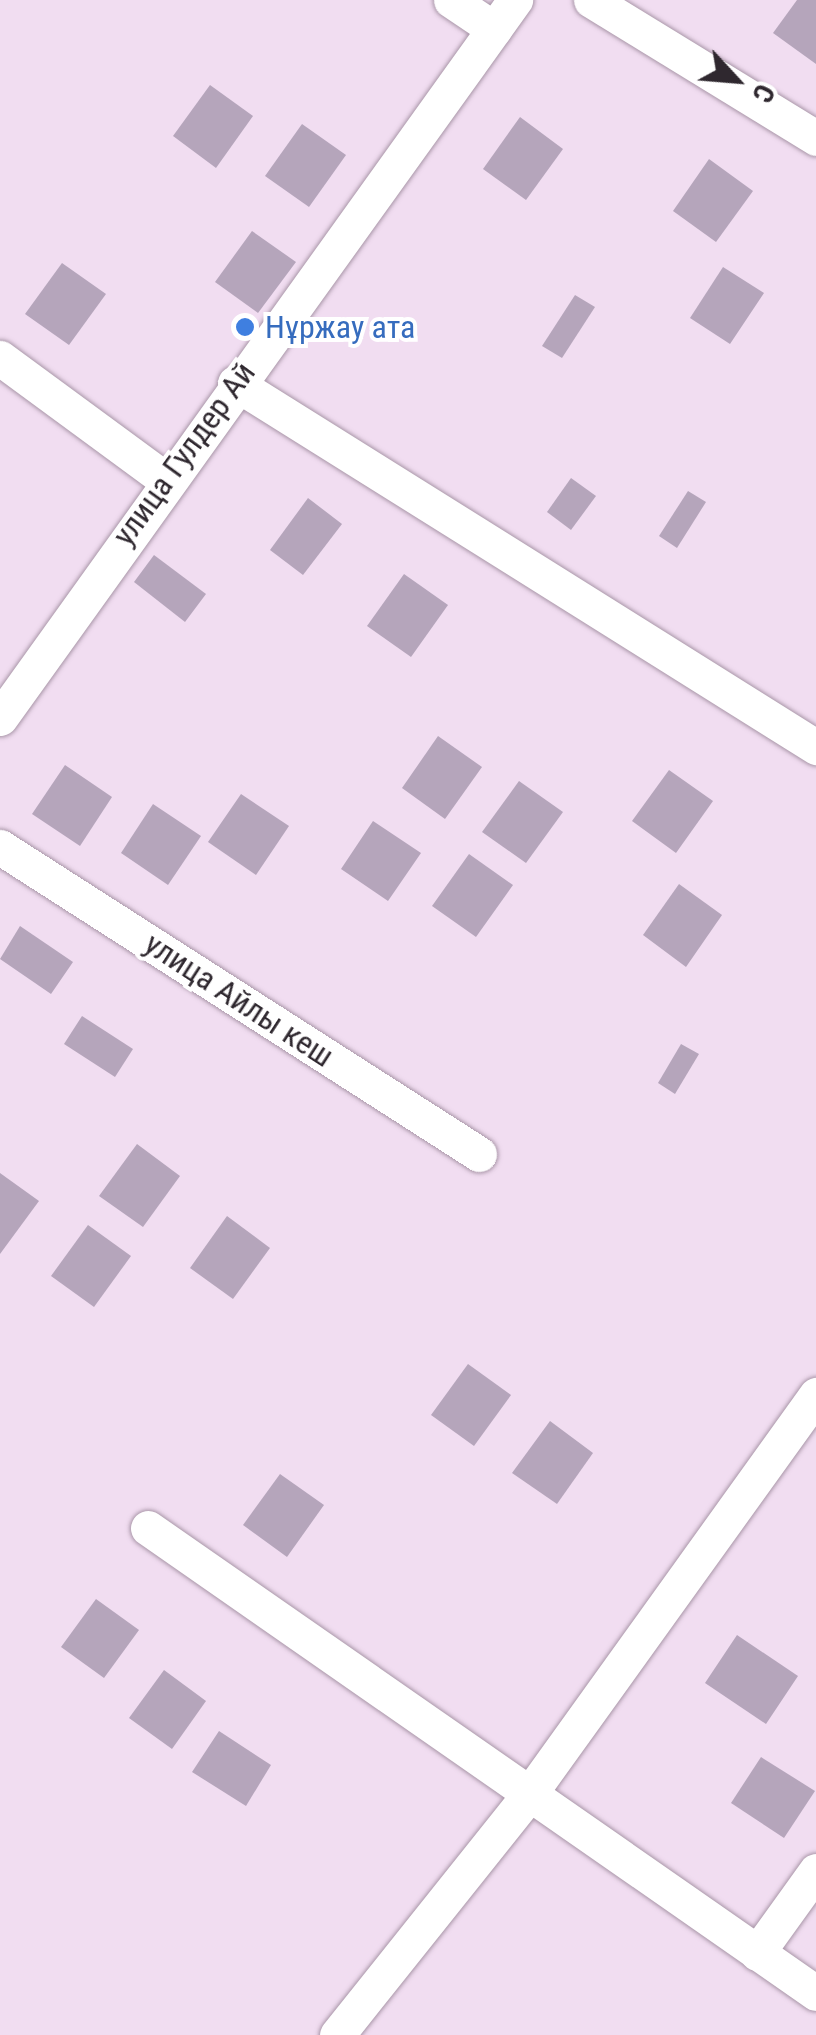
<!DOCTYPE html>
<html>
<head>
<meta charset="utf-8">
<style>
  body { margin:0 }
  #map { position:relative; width:816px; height:2035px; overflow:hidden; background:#f1ddf1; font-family:"Roboto Condensed",sans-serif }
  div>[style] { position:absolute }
  .building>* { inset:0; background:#b5a5bb }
  .roads { filter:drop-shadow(0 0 2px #a996a8) drop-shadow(0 0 2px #a996a8) }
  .minor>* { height:35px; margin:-17.5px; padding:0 17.5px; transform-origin:17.5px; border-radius:17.5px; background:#fff }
  .dots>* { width:28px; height:28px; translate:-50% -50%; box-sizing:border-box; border:5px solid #fff; border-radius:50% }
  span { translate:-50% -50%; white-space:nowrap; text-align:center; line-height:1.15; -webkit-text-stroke:8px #fff; paint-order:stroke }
  .shop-label { font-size:32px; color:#366cbe }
  .left { translate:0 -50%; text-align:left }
  .street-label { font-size:32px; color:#2f282f }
  .north { position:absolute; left:686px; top:30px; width:100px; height:100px; -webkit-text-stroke:8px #fff; paint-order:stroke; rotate:116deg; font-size:28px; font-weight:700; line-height:40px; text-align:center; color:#2f282f }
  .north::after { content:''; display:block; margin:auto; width:35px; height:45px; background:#2f282f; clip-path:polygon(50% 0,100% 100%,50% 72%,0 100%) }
</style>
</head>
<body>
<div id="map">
  <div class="building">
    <i style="clip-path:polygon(797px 0,816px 0,816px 64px,773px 33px)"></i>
    <i style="clip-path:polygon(210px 85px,253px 116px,216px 168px,173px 136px)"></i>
    <i style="clip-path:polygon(520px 117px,563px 149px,526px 200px,483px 169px)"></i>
    <i style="clip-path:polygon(302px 124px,346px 155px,309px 207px,265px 176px)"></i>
    <i style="clip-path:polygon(709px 159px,753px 191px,716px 242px,673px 211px)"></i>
    <i style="clip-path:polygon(252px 231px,296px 262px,258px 313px,215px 282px)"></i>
    <i style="clip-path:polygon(62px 263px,106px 294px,69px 345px,25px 314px)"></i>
    <i style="clip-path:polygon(723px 267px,764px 293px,730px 344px,690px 318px)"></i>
    <i style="clip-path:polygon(575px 295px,595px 307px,562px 358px,542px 346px)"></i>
    <i style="clip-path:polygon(571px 478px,596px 496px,571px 530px,547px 512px)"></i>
    <i style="clip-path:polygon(688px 491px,706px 502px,677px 548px,659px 536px)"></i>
    <i style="clip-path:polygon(308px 498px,342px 524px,303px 575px,270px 550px)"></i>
    <i style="clip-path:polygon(154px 555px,206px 594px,185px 622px,134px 582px)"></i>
    <i style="clip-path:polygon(404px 574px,448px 605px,411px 657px,367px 626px)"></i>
    <i style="clip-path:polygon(438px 736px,482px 767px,445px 819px,402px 788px)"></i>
    <i style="clip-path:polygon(65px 765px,112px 797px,80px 846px,32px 814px)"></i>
    <i style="clip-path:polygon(669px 770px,713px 801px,676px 853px,632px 821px)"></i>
    <i style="clip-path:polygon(519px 781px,563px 812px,526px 863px,482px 832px)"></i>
    <i style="clip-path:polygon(241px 794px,289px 826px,256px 875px,208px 842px)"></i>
    <i style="clip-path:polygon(153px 804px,201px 836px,168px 885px,121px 853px)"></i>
    <i style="clip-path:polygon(373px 821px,421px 853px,388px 901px,341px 869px)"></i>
    <i style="clip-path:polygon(469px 854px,513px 885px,476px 937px,432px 906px)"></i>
    <i style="clip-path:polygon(679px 884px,722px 915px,686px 967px,643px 935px)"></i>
    <i style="clip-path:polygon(20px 926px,73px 962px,51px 994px,0 959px)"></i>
    <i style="clip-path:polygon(82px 1016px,133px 1049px,115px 1077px,64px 1044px)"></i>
    <i style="clip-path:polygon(681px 1044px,699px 1054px,675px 1094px,658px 1083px)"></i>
    <i style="clip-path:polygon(137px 1144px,180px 1176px,143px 1227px,99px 1196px)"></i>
    <i style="clip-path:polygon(0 1173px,39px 1201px,0 1254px)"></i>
    <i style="clip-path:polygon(227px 1216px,270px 1248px,233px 1299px,190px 1268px)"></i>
    <i style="clip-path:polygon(88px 1225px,131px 1256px,94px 1307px,51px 1276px)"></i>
    <i style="clip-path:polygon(468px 1364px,511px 1395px,474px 1446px,431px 1415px)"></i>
    <i style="clip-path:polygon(550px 1421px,593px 1453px,557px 1504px,512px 1473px)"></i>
    <i style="clip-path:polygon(280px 1474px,324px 1505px,287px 1557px,243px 1525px)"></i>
    <i style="clip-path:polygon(96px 1599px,139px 1630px,104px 1678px,61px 1647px)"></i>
    <i style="clip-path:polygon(737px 1635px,798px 1676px,766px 1724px,705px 1683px)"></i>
    <i style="clip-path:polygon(164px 1670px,206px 1701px,172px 1749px,129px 1718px)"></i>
    <i style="clip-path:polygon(219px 1731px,271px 1765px,246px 1806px,192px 1772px)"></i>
    <i style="clip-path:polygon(761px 1757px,815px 1791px,784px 1838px,731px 1803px)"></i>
  </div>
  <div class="roads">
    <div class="minor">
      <i style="left:451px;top:0;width:52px;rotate:34deg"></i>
      <i style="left:591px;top:0;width:264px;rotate:31.5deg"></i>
      <i style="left:0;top:358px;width:206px;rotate:36.3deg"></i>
      <i style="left:235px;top:383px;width:686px;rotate:32.07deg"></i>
      <i style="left:0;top:718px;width:884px;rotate:-54.35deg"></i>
      <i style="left:0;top:847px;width:569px;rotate:32.66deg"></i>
      <i style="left:148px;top:1528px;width:814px;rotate:34.84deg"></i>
      <i style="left:757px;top:1953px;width:101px;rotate:-54.3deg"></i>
      <i style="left:337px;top:2035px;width:306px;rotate:-51.4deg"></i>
      <i style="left:528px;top:1796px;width:494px;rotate:-54.3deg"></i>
    </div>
  </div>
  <div class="dots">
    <i style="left:245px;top:327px;background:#3f7fe0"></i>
  </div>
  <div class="shop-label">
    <span class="left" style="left:265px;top:327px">Нұржау ата</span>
  </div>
  <div class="street-label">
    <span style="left:184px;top:454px;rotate:-54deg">улица Гулдер Ай</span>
    <span style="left:239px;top:1000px;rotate:33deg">улица Айлы кеш</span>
  </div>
  <div class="north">С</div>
</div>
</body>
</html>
